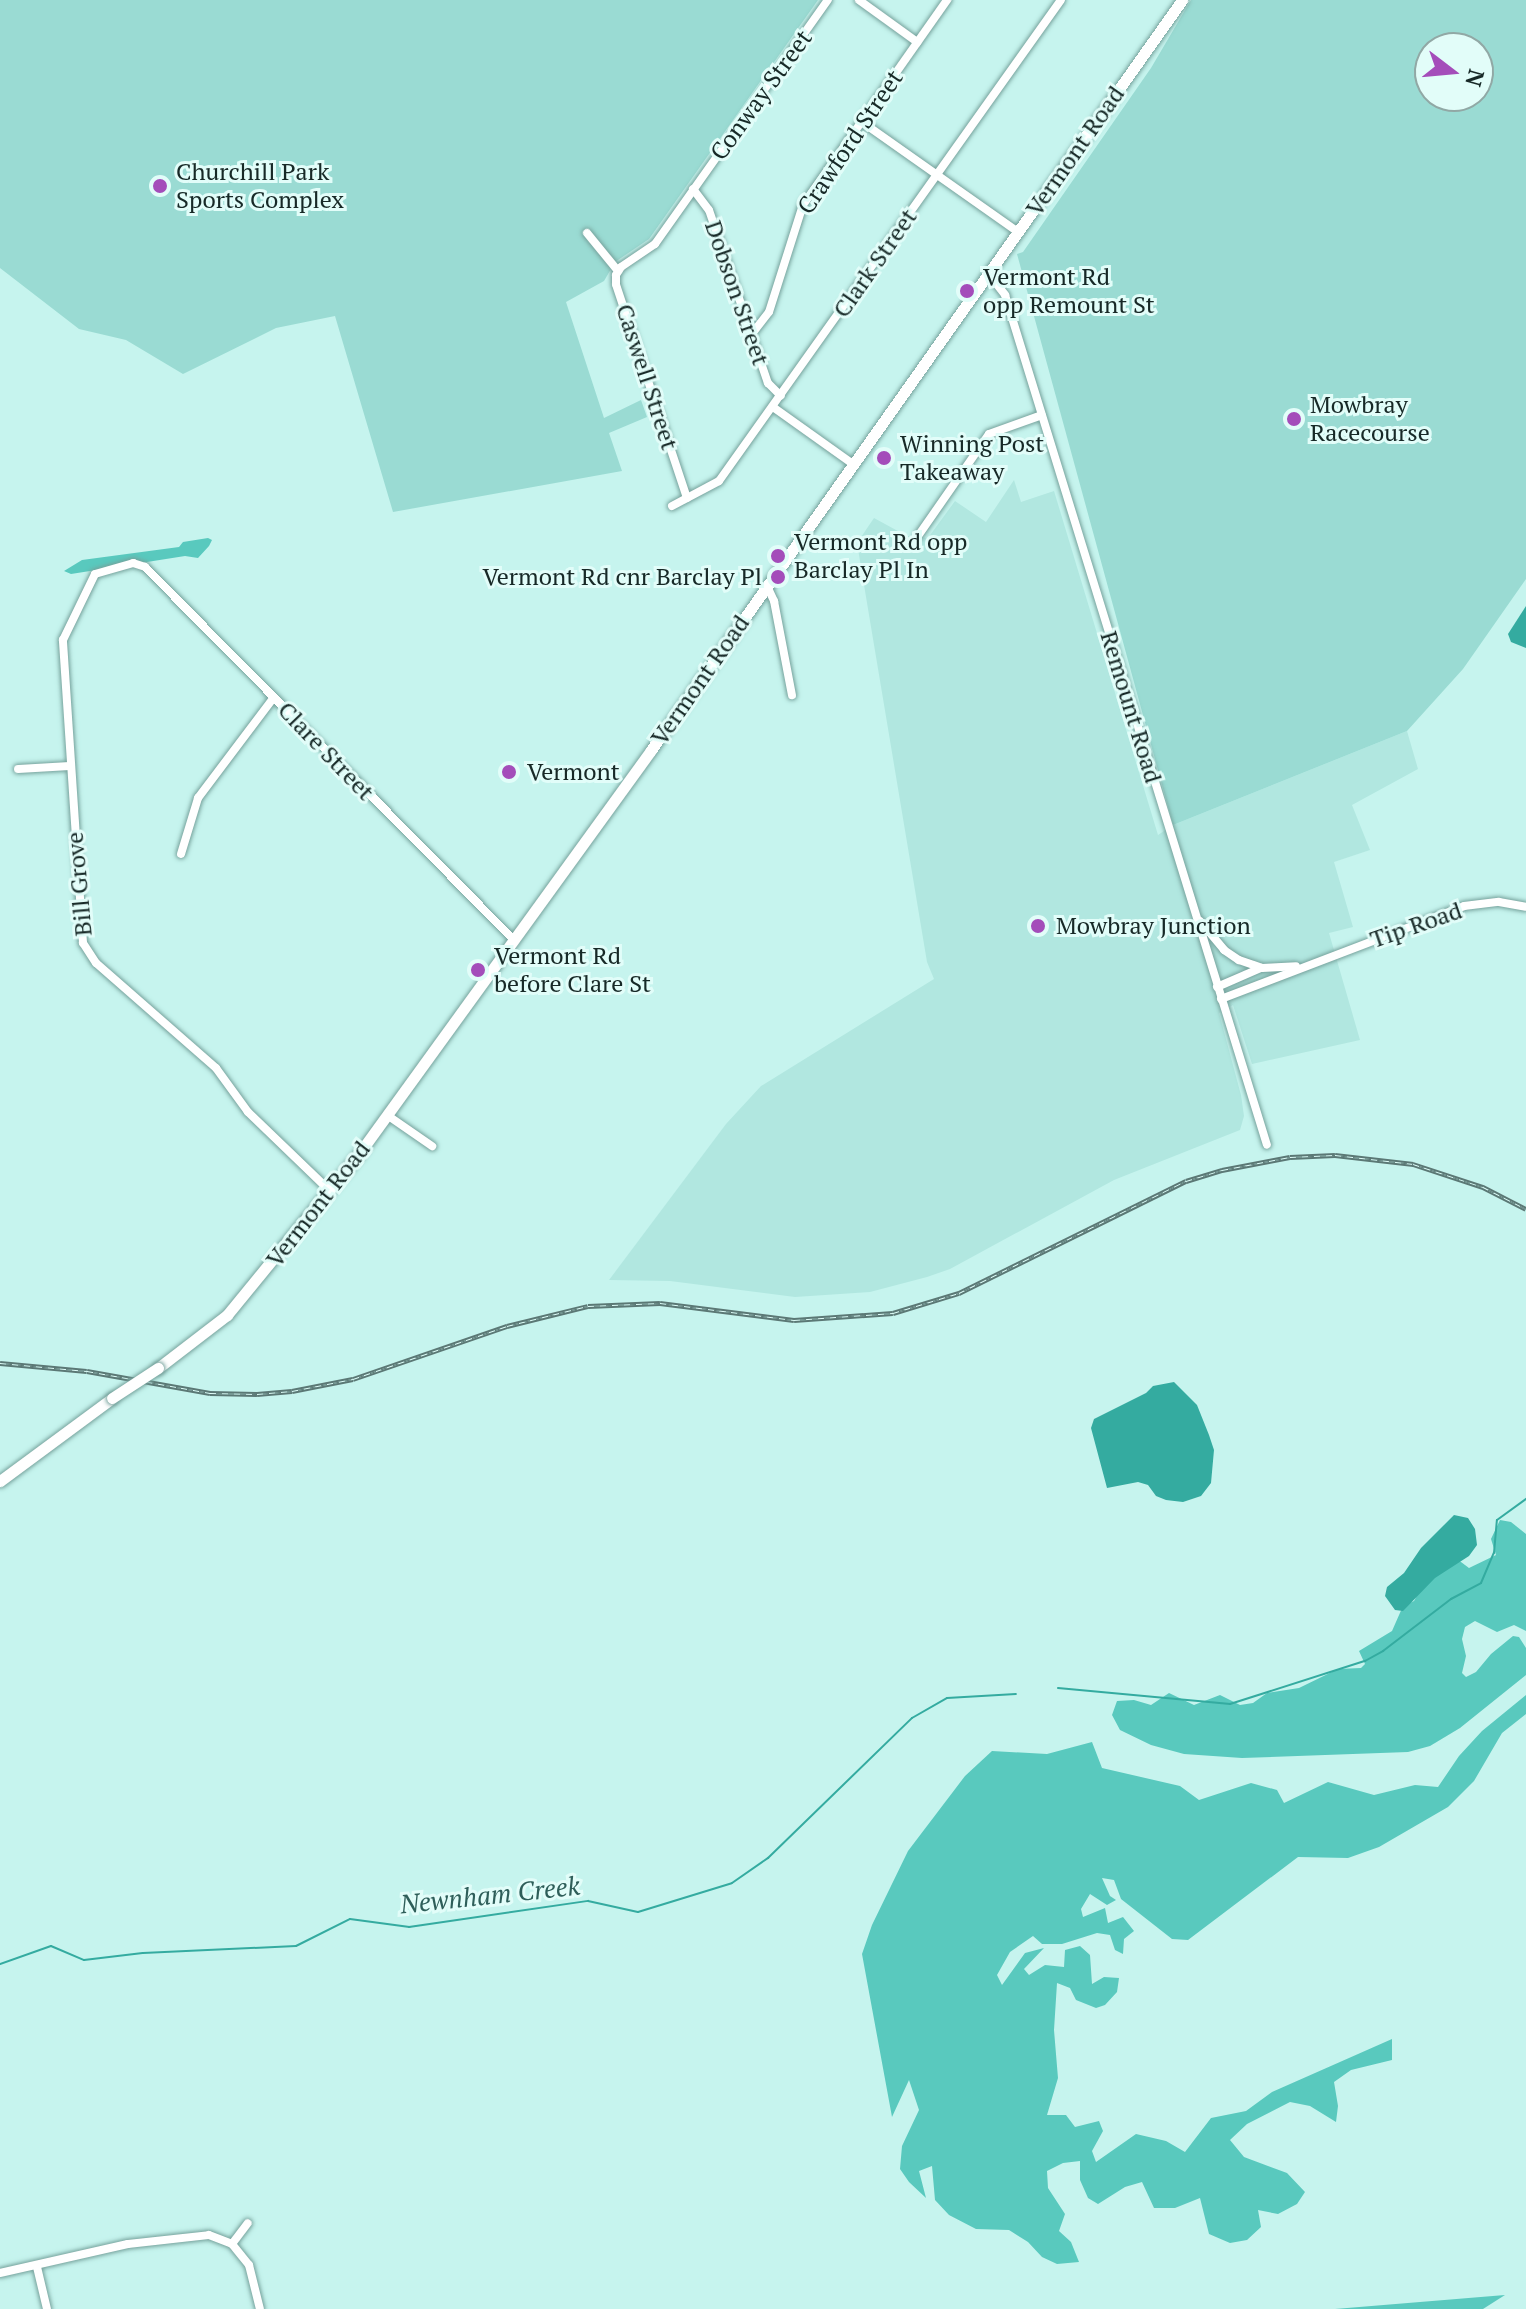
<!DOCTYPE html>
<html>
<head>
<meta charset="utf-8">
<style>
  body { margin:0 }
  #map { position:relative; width:1526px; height:2309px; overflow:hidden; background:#c6f4ee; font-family:"PT Serif",serif }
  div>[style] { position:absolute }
  .built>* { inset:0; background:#b1e7e0 }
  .green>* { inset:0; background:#9adbd3 }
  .forest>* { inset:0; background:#59c9be }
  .water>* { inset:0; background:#34aba0 }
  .stream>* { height:2px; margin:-1px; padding:0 1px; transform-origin:1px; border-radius:1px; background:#34aba0 }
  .roads { filter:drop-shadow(0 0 2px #76a29c) drop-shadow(0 0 2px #76a29c) }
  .street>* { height:8px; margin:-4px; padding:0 4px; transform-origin:4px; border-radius:4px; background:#fff }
  .secondary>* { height:11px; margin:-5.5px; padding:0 5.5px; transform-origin:5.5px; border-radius:5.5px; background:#fff }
  .rail>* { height:5px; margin-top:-2.5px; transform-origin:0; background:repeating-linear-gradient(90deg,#e2fdf9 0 6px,#5b7875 0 12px); box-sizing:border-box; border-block:2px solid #5b7875 }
  .bridges { filter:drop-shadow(0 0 2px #76a29c) drop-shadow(0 0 2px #76a29c) }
  .secondary-bridge>* { height:11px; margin:-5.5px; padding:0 5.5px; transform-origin:5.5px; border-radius:5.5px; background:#fff }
  .dots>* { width:22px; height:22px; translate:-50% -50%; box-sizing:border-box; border:4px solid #e2fdf9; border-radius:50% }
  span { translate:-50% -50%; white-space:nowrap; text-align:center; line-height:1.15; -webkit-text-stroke:6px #e2fdf9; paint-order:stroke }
  .street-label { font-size:24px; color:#172927 }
  .poi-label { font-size:24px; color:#172927 }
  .left { translate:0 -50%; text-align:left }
  .right { translate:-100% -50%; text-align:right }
  .water-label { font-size:26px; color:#2e5e59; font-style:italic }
  .north { position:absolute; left:1414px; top:32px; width:80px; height:80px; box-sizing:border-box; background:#e2fdf9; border:2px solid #91a8a5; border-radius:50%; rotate:106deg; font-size:22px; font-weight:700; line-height:32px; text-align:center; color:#172927 }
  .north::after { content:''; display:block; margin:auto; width:28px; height:36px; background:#a44dba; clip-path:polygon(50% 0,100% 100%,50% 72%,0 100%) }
</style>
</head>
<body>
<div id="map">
  <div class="built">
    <i style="clip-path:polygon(1014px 480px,1021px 502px,1054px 491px,1158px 835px,1173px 825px,1407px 731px,1418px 769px,1352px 805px,1370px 850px,1334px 862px,1353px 927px,1329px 933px,1360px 1040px,1252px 1064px,1233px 1005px,1219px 1013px,1241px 1095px,1244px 1116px,1240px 1130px,1114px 1180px,950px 1269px,927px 1277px,870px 1292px,795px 1297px,670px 1281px,609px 1280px,726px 1124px,761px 1086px,934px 979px,927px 962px,857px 543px,874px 518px,907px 536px,928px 538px,955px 501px,986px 522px)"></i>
  </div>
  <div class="green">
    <i style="clip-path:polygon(0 0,818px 0,649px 239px,615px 262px,604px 281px,566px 302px,604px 418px,641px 400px,647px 417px,609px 433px,622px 471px,393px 512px,335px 316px,276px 328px,183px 374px,126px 340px,79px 329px,0 268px)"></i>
    <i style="clip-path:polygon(evenodd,1191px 0,1526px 0,1526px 579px,1463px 669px,1407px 731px,1173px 825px,1017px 254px,1023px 252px,1151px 68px,1191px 0,1430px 48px,1478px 48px,1478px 96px,1430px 96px,1430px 48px)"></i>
  </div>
  <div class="forest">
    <i style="clip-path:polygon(208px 538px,212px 540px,209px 546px,198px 558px,185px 556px,71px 574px,64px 571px,82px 560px,179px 547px,183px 542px)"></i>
    <i style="clip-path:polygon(1500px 1520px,1511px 1522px,1526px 1534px,1526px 1631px,1514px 1625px,1497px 1632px,1475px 1621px,1465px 1627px,1462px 1639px,1466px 1656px,1462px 1673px,1466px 1677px,1476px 1672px,1491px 1654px,1513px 1636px,1519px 1637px,1526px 1648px,1526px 1675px,1460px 1728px,1430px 1746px,1408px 1752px,1242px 1758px,1184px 1754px,1151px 1745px,1120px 1730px,1112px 1715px,1117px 1701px,1134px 1700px,1151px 1705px,1169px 1693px,1194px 1705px,1220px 1695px,1240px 1705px,1253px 1703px,1267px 1693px,1299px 1688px,1338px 1669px,1361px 1668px,1365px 1664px,1359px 1651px,1392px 1631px,1403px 1606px,1414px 1601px,1425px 1581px,1457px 1559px,1469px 1568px,1496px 1555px,1491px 1539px)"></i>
    <i style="clip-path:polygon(1526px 1695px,1526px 1714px,1502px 1733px,1474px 1781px,1448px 1807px,1379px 1847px,1348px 1858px,1298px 1857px,1188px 1940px,1172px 1939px,1121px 1899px,1114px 1880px,1102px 1878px,1110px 1896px,1116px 1900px,1107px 1905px,1090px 1894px,1081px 1909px,1083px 1917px,1105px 1908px,1108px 1923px,1123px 1917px,1134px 1931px,1124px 1939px,1123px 1954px,1115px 1950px,1110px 1935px,1097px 1933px,1062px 1944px,1042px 1944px,1033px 1936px,1010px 1952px,997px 1975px,1002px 1985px,1025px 1953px,1044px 1948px,1024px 1969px,1029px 1975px,1045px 1965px,1064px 1967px,1065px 1950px,1080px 1946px,1090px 1955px,1092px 1984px,1104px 1977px,1119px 1978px,1117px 1992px,1105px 2005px,1096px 2008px,1076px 2000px,1070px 1988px,1057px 1983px,1054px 2030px,1058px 2078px,1047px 2115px,1066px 2115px,1075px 2127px,1099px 2121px,1103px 2131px,1092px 2151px,1096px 2162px,1136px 2134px,1166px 2141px,1185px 2152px,1211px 2118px,1246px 2111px,1272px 2092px,1392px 2039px,1392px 2060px,1351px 2070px,1334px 2082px,1338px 2106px,1336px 2122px,1310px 2106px,1290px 2102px,1247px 2124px,1230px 2140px,1244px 2157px,1287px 2173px,1305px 2192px,1297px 2204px,1278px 2214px,1258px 2210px,1261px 2227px,1247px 2240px,1230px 2243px,1209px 2234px,1200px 2198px,1175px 2208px,1154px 2208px,1142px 2182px,1125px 2187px,1098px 2204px,1088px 2198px,1080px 2180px,1080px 2161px,1063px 2163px,1047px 2171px,1048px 2188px,1065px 2214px,1059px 2231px,1071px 2242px,1079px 2262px,1057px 2264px,1042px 2257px,1028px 2242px,1009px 2230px,976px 2229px,949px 2215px,935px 2200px,932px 2166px,919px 2171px,926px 2198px,909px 2182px,900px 2169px,902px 2146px,919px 2110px,909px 2080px,892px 2117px,862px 1954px,872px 1925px,908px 1851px,965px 1776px,992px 1751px,1047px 1754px,1092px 1742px,1102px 1768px,1180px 1786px,1199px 1800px,1251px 1783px,1277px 1790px,1284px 1803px,1328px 1782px,1374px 1795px,1415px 1785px,1438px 1787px,1459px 1756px,1482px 1731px)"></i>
    <i style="clip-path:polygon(1505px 2295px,1483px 2309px,1335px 2309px)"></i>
  </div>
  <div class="water">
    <i style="clip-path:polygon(1526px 606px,1526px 648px,1511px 642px,1508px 634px)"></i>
    <i style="clip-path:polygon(1174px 1382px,1197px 1405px,1209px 1435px,1214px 1450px,1211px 1483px,1201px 1496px,1183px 1502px,1166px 1500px,1156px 1496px,1148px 1485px,1138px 1482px,1107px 1488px,1091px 1428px,1094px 1419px,1146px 1393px,1153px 1386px)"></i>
    <i style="clip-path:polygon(1454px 1515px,1468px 1518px,1475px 1529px,1477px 1545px,1469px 1556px,1435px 1578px,1403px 1611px,1395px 1610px,1385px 1596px,1387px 1587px,1404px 1573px,1421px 1548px)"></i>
  </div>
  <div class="stream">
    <i style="left:1058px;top:1688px;width:173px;rotate:5.3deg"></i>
    <i style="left:1230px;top:1704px;width:142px;rotate:-17.7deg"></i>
    <i style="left:1365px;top:1661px;width:21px;rotate:-29deg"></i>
    <i style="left:1383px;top:1651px;width:86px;rotate:-37.4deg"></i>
    <i style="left:1451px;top:1599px;width:34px;rotate:-28deg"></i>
    <i style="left:1481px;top:1583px;width:33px;rotate:-67deg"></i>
    <i style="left:1494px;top:1553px;width:33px;rotate:-85deg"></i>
    <i style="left:1497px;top:1520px;width:36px;rotate:-36deg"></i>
    <i style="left:0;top:1964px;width:54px;rotate:-19.4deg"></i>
    <i style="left:51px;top:1946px;width:36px;rotate:23deg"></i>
    <i style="left:84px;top:1960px;width:59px;rotate:-6.8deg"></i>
    <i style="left:143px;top:1953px;width:153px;rotate:-2.6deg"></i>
    <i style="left:296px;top:1946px;width:60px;rotate:-26.6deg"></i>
    <i style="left:350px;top:1919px;width:60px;rotate:7.7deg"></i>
    <i style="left:409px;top:1927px;width:181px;rotate:-8.3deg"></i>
    <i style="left:588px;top:1901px;width:51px;rotate:12.4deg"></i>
    <i style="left:638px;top:1912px;width:98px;rotate:-17.1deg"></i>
    <i style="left:732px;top:1883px;width:44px;rotate:-34.8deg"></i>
    <i style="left:768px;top:1858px;width:201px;rotate:-44.2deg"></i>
    <i style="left:912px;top:1718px;width:40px;rotate:-29.7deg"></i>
    <i style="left:947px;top:1698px;width:69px;rotate:-3.3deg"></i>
  </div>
  <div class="roads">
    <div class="street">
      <i style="left:859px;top:0;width:72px;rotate:35.9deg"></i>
      <i style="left:862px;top:122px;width:191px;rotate:35.2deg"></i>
      <i style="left:693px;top:189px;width:26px;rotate:53deg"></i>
      <i style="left:709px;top:210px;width:183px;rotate:71.2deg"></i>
      <i style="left:768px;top:383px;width:18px;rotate:45deg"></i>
      <i style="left:587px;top:233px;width:49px;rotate:50.8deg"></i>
      <i style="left:988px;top:273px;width:28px;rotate:52deg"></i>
      <i style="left:1005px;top:295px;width:889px;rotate:72.87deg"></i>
      <i style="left:751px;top:335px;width:29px;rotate:-52deg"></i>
      <i style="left:769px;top:312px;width:112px;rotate:-72.4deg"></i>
      <i style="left:803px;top:205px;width:251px;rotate:-54.9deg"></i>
      <i style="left:773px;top:407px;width:98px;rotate:35.5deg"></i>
      <i style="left:687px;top:498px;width:225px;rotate:-108.4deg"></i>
      <i style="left:616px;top:284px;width:9px;rotate:-90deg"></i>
      <i style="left:616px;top:275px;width:9px;rotate:-58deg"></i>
      <i style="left:621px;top:267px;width:41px;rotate:-34.1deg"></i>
      <i style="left:655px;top:244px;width:299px;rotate:-54.7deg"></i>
      <i style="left:672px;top:506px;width:53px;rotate:-28deg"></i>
      <i style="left:719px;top:481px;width:590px;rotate:-54.59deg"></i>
      <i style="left:918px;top:536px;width:124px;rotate:-55.2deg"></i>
      <i style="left:989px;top:434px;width:56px;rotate:-19.7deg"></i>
      <i style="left:767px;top:586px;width:17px;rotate:65deg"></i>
      <i style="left:774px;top:601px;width:96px;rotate:79.2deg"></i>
      <i style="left:18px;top:769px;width:52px;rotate:-3.3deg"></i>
      <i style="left:181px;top:854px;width:59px;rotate:-73.1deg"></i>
      <i style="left:198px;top:798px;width:126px;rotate:-53deg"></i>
      <i style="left:1200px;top:921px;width:38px;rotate:50deg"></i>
      <i style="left:1224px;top:950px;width:18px;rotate:34deg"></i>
      <i style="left:1239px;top:960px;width:24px;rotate:19deg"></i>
      <i style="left:1262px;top:968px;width:34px;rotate:-3deg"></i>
      <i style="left:1217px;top:987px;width:48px;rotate:-23.4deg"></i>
      <i style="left:1221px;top:999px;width:260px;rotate:-20.9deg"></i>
      <i style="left:1464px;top:906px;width:35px;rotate:-7deg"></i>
      <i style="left:1499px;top:902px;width:27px;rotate:10deg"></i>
      <i style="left:387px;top:1115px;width:55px;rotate:34.6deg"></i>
      <i style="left:330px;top:1191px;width:114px;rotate:-136.1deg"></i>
      <i style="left:248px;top:1112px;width:54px;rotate:-126deg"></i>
      <i style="left:216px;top:1068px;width:159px;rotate:-138.8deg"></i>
      <i style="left:96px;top:963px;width:24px;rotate:-123deg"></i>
      <i style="left:83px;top:943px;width:304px;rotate:-93.8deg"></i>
      <i style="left:63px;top:640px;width:73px;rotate:-64.1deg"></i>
      <i style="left:95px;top:574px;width:40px;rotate:-16deg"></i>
      <i style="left:133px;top:563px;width:13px;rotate:18deg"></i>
      <i style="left:145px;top:567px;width:523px;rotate:45.31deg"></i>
      <i style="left:232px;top:2244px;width:26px;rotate:-53deg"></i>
      <i style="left:37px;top:2267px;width:43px;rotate:76.6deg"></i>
      <i style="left:0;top:2273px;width:131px;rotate:-12.8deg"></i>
      <i style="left:128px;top:2244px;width:81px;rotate:-6.3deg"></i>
      <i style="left:209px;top:2235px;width:25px;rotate:21deg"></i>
      <i style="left:232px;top:2244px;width:27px;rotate:51deg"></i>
      <i style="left:249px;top:2265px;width:45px;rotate:76deg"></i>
    </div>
    <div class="secondary">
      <i style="left:158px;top:1368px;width:87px;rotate:-37.5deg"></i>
      <i style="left:227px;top:1315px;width:207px;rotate:-50.7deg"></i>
      <i style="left:358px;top:1155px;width:500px;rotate:-54.1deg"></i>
      <i style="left:651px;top:750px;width:919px;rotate:-54.7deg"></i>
      <i style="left:0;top:1481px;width:139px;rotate:-36.5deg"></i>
    </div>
  </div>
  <div class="rail">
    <i style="left:0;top:1363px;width:87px;rotate:5.3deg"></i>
    <i style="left:87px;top:1371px;width:125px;rotate:10.1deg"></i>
    <i style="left:210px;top:1393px;width:47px;rotate:1.2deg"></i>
    <i style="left:257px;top:1394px;width:35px;rotate:-5deg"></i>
    <i style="left:292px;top:1391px;width:62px;rotate:-11.1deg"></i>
    <i style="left:353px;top:1379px;width:163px;rotate:-19deg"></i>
    <i style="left:507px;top:1326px;width:83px;rotate:-13.9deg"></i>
    <i style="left:588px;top:1306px;width:72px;rotate:-2.4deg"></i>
    <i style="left:660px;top:1303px;width:135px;rotate:7.2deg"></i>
    <i style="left:794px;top:1320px;width:99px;rotate:-4deg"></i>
    <i style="left:893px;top:1313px;width:69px;rotate:-16.9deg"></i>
    <i style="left:959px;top:1293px;width:253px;rotate:-26.3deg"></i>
    <i style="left:1186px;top:1181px;width:38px;rotate:-17deg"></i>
    <i style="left:1222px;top:1170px;width:69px;rotate:-10.8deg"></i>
    <i style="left:1290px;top:1157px;width:45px;rotate:-2.5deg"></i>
    <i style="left:1335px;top:1155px;width:79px;rotate:6.6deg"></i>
    <i style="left:1413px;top:1164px;width:74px;rotate:18.2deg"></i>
    <i style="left:1483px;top:1187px;width:48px;rotate:27.1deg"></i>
  </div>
  <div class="bridges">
    <div class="secondary-bridge">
      <i style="left:112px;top:1398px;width:55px;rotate:-33.1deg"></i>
    </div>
  </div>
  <div class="dots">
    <i style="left:160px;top:186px;background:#a44dba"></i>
    <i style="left:967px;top:291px;background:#a44dba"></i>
    <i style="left:1294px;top:419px;background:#a44dba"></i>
    <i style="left:884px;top:458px;background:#a44dba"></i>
    <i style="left:778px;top:556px;background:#a44dba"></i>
    <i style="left:778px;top:577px;background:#a44dba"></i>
    <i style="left:509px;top:772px;background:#a44dba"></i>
    <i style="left:1038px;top:926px;background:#a44dba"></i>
    <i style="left:478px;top:970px;background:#a44dba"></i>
  </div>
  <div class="street-label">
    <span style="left:761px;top:95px;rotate:-54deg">Conway Street</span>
    <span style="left:850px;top:142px;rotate:-56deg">Crawford Street</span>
    <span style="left:1075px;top:151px;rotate:-55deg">Vermont Road</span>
    <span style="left:875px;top:263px;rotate:-55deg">Clark Street</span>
    <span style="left:737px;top:293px;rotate:71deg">Dobson Street</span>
    <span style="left:647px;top:377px;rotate:72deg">Caswell Street</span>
    <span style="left:700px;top:680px;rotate:-55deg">Vermont Road</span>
    <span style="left:1131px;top:707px;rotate:73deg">Remount Road</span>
    <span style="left:326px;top:751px;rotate:46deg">Clare Street</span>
    <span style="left:79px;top:884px;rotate:-95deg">Bill Grove</span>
    <span style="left:1416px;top:925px;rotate:-19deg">Tip Road</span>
    <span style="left:318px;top:1204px;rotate:-52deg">Vermont Road</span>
  </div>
  <div class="poi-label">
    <span class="left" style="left:176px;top:186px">Churchill Park<br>Sports Complex</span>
    <span class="left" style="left:983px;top:291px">Vermont Rd<br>opp Remount St</span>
    <span class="left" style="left:1310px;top:419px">Mowbray<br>Racecourse</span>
    <span class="left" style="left:900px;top:458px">Winning Post<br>Takeaway</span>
    <span class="left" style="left:794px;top:556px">Vermont Rd opp<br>Barclay Pl In</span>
    <span class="right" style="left:762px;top:577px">Vermont Rd cnr Barclay Pl</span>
    <span class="left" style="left:527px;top:772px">Vermont</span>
    <span class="left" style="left:1056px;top:926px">Mowbray Junction</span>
    <span class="left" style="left:494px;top:970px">Vermont Rd<br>before Clare St</span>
  </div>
  <div class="water-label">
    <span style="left:490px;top:1895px;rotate:-6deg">Newnham Creek</span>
  </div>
  <div class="north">N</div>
</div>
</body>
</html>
